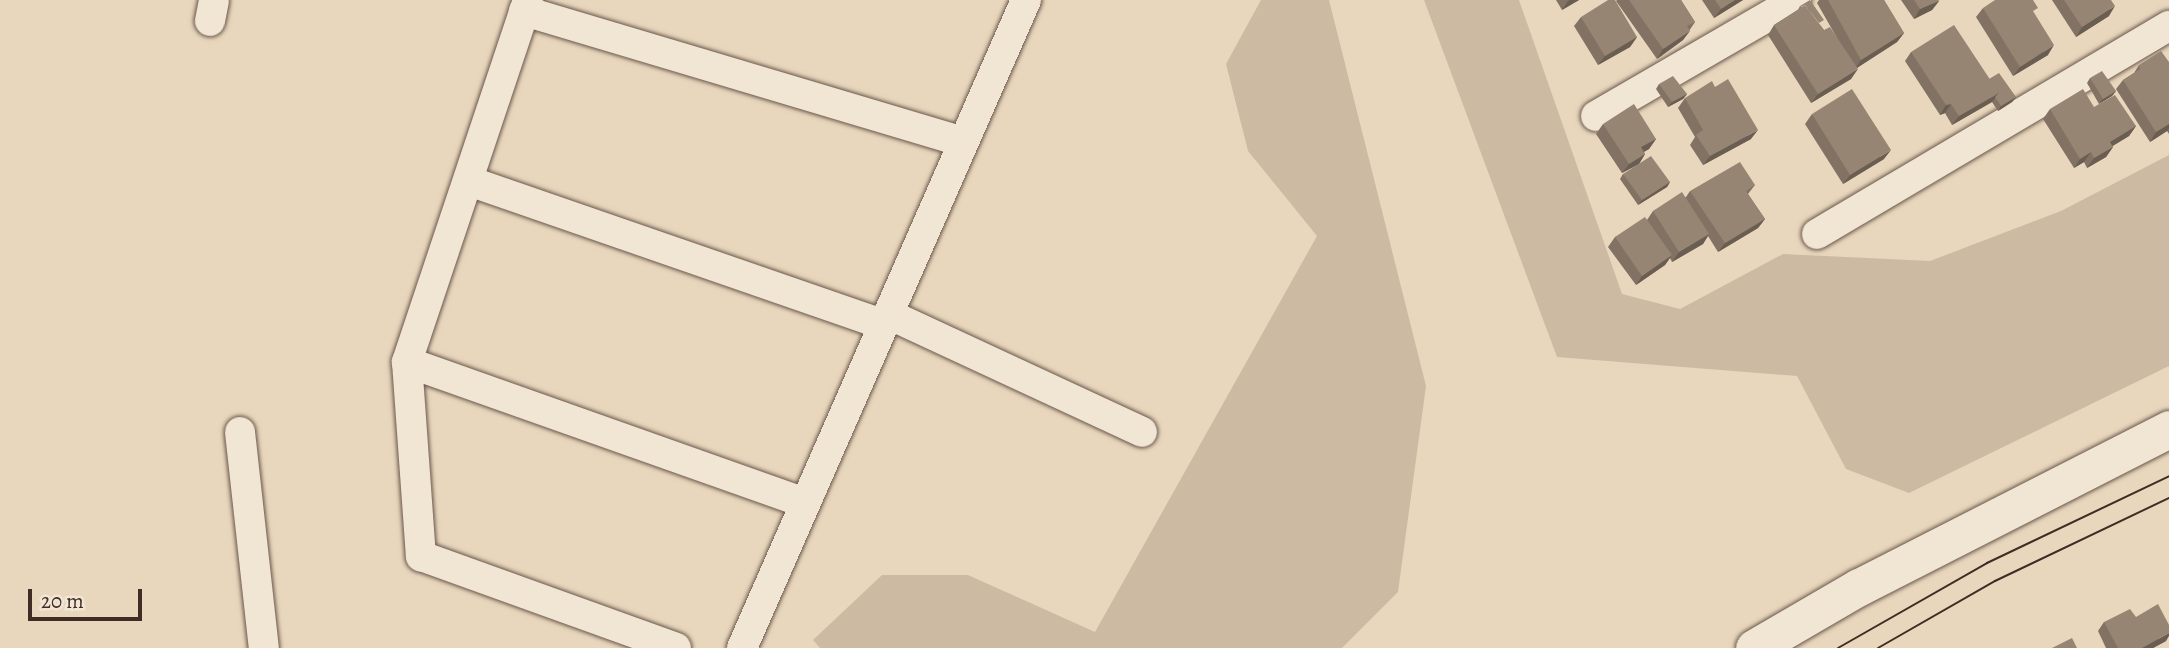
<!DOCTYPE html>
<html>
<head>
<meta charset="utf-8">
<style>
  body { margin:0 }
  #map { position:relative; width:2169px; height:648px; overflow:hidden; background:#e9d7bd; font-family:Alegreya,serif }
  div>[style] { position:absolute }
  .green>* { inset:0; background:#ccbaa3 }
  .roads { filter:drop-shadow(0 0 2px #69574b) drop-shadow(0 0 2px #69574b) }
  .minor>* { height:30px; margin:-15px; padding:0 15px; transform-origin:15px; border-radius:15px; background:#f1e5d4 }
  .tertiary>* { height:37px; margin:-18.5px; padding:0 18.5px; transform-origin:18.5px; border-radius:18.5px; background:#f1e5d4 }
  .tram>* { height:2px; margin:-1px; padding:0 1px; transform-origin:1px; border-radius:1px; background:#3e2c25 }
  .wall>* { inset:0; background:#827264 }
  .shaded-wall>* { inset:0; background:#6a5d51 }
  .building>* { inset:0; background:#978574 }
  span { translate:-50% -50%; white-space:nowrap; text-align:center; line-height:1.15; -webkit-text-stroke:5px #f1e5d4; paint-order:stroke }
  .scale { position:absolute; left:28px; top:589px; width:114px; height:32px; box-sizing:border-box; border:4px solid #3e2c25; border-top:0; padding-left:9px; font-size:21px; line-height:24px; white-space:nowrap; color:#3e2c25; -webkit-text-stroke:5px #f1e5d4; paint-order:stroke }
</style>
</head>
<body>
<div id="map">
  <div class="green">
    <i style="clip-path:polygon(1261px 0,1329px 0,1426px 386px,1398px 592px,1342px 648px,820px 648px,813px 640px,882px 575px,968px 575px,1095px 632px,1317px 236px,1248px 151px,1226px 64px)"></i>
    <i style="clip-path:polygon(1424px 0,1519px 0,1622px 294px,1680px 309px,1783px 254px,1930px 261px,2061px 211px,2169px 155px,2169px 366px,1909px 493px,1846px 469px,1797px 376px,1557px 357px)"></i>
  </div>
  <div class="roads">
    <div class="minor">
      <i style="left:528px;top:0;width:382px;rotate:108.5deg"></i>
      <i style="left:407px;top:362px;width:195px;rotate:85.9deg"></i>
      <i style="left:421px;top:556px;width:271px;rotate:19.8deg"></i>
      <i style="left:524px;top:11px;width:458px;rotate:16.6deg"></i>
      <i style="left:210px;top:21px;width:21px;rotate:-79deg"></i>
      <i style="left:1596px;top:116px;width:231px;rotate:-30.1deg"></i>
      <i style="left:469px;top:181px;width:438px;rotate:19.1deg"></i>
      <i style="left:1817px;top:234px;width:409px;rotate:-30.6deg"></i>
      <i style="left:888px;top:314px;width:280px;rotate:24.9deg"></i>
      <i style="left:407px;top:362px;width:422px;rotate:19.5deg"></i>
      <i style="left:240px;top:432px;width:217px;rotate:83.7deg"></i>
      <i style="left:742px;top:648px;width:708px;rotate:-66.33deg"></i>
    </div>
    <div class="tertiary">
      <i style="left:1754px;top:648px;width:121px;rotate:-30.2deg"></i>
      <i style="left:1859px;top:587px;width:348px;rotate:-27deg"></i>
    </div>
  </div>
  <div class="tram">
    <i style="left:1838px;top:648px;width:172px;rotate:-29.7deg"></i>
    <i style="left:1987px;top:563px;width:202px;rotate:-25.5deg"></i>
    <i style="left:1878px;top:648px;width:135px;rotate:-29.8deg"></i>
    <i style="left:1995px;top:581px;width:193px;rotate:-25.5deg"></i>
  </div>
  <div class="wall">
    <i style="clip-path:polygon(1556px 0,1579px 0,1562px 10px)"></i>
    <i style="clip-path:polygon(1617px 0,1681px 0,1695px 22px,1683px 40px,1657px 59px,1616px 1px)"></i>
    <i style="clip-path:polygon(1702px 0,1743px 0,1714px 18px)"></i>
    <i style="clip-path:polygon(1819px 0,1884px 0,1904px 33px,1897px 42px,1857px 68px,1851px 79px,1811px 103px,1768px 35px,1774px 25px,1798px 10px,1800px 6px,1820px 25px,1824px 30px,1837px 38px,1817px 3px)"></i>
    <i style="clip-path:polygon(1901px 0,1938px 0,1939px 1px,1932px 10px,1914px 19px)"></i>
    <i style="clip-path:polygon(2052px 0,2111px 0,2109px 16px,2076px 37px)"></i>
    <i style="clip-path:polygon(1983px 8px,2048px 55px,2013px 76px,1976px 17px)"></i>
    <i style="clip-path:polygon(1581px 17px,1637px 37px,1630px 47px,1598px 65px,1574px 26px)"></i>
    <i style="clip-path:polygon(1911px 52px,1989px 79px,2016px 97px,2012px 102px,1998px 111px,1992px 102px,1952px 125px,1945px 113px,1940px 115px,1905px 61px)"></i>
    <i style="clip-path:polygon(2169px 62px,2169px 134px,2167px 131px,2150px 142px,2116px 89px,2123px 80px,2134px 73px,2139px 65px)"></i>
    <i style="clip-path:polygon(2090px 78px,2116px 91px,2112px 96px,2099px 104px,2087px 83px)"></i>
    <i style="clip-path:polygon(1659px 84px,1687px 94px,1683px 99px,1668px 107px,1656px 89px)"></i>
    <i style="clip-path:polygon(1685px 98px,1751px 139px,1703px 165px,1690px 145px,1695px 137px,1678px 108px)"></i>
    <i style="clip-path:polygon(2094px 107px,2136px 126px,2129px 136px,2112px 146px,2113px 147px,2106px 157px,2087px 168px,2084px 162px,2074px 168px,2043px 119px,2050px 109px)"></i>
    <i style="clip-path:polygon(1812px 114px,1884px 159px,1843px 184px,1805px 124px)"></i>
    <i style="clip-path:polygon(1603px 124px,1656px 139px,1649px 149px,1644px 152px,1645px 154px,1639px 164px,1622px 173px,1596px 134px)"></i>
    <i style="clip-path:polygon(1623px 174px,1670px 182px,1667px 187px,1638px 205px,1620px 179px)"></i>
    <i style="clip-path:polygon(1755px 185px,1748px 194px,1765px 219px,1758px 228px,1718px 252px,1708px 236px,1703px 244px,1672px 262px,1670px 258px,1665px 265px,1636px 285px,1608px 247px,1615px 237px,1647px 220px,1653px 211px,1686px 197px,1690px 191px)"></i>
    <i style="clip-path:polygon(2104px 622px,2166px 641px,2153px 648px,2106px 648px,2098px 631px)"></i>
  </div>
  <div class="shaded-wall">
    <i style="clip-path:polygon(1570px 0,1579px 0,1562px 10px,1568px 1px)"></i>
    <i style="clip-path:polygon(1735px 0,1743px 0,1714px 18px,1721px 9px)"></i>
    <i style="clip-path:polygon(1939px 1px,1932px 10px,1914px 19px,1920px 9px)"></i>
    <i style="clip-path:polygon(2115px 6px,2109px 16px,2076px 37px,2082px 27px)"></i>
    <i style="clip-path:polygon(1690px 31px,1683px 40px,1657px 59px,1663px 49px)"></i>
    <i style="clip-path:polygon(1904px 33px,1897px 42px,1855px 69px,1861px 60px)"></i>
    <i style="clip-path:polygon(1637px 37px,1630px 47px,1598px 65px,1605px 56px)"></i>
    <i style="clip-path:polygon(2054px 45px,2048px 55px,2013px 76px,2020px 67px)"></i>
    <i style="clip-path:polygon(1858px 69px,1851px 79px,1811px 103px,1818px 94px)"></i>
    <i style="clip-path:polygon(2116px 91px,2112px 96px,2099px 104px,2103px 99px)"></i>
    <i style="clip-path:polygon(1999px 93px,1992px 102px,1952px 125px,1959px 116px)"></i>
    <i style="clip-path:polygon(1687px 94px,1683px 99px,1668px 107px,1672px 102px)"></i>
    <i style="clip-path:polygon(2016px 97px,2012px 102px,1998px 111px,2001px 106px)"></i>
    <i style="clip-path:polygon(1951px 104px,1945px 113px,1940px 115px,1946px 105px)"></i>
    <i style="clip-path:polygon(2169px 124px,2169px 128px,2167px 131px,2150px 142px,2156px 132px)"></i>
    <i style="clip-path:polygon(2136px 126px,2129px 136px,2103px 152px,2110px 142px)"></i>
    <i style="clip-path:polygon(1758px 130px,1751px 139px,1703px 165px,1710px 156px)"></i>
    <i style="clip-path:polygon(1656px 139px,1649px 149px,1634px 157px,1641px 147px)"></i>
    <i style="clip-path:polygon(2113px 147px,2106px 157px,2087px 168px,2094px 158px)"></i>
    <i style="clip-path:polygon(1891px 150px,1884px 159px,1843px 184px,1850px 175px)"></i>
    <i style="clip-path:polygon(2091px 152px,2084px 162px,2074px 168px,2080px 159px)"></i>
    <i style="clip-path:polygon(1645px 154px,1639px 164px,1622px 173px,1629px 164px)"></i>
    <i style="clip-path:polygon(1670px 182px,1667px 187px,1638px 205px,1642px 200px)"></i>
    <i style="clip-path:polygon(1765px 219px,1758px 228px,1718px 252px,1725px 243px)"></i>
    <i style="clip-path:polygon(1709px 234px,1703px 244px,1672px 262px,1679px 252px)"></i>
    <i style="clip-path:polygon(1672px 255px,1665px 265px,1636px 285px,1642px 276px)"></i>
    <i style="clip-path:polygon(2169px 633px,2169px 636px,2166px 641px,2153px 648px,2142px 648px)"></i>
  </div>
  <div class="building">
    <i style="clip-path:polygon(1608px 0,1615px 0,1637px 37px,1605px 56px,1581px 17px)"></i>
    <i style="clip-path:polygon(1629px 0,1681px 0,1695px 22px,1687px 26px,1690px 31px,1663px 49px)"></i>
    <i style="clip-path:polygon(1715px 0,1735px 0,1721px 9px)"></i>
    <i style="clip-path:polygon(1810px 0,1824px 20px,1819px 23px,1805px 5px,1801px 7px,1800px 6px)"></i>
    <i style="clip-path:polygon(1828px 0,1884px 0,1904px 33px,1861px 60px)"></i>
    <i style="clip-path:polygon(1914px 0,1938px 0,1939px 1px,1920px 9px)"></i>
    <i style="clip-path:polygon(1995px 0,2033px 0,2038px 8px,2033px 11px,2054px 45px,2020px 67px,1983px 8px)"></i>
    <i style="clip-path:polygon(2064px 0,2111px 0,2115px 6px,2082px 27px)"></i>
    <i style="clip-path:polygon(1805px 5px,1824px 30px,1830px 27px,1858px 69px,1818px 94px,1774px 25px)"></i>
    <i style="clip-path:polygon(1954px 25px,1999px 93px,1959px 116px,1951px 104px,1946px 105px,1911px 52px)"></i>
    <i style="clip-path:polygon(2161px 51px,2169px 62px,2169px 124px,2156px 132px,2123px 80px,2140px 69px,2139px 65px)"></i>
    <i style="clip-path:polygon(2102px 71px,2116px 91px,2103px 99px,2090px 78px)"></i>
    <i style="clip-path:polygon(1999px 73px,2016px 97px,2001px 106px,1995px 97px,1999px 93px,1989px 79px)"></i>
    <i style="clip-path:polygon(1673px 76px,1687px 94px,1672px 102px,1659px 84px)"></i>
    <i style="clip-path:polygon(1728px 79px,1758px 130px,1710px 156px,1696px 135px,1703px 130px,1685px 98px,1712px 81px,1715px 87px)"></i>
    <i style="clip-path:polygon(1852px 89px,1891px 150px,1850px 175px,1812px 114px)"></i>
    <i style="clip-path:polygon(2083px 89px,2094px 107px,2115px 95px,2136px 126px,2110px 142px,2113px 147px,2094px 158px,2091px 152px,2080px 159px,2050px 109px)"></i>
    <i style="clip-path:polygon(1634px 104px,1656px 139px,1641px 147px,1645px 154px,1629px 164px,1603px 124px)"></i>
    <i style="clip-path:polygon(1651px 156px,1670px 182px,1642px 200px,1623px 174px)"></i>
    <i style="clip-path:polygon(1740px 162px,1755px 185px,1746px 191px,1765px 219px,1725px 243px,1690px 191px)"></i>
    <i style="clip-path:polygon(1682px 192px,1709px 234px,1679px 252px,1653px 211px)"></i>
    <i style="clip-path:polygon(1645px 217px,1672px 255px,1642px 276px,1615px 237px)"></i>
    <i style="clip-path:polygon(2158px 604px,2169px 625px,2169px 633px,2142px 648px,2118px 648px,2104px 622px,2130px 609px,2136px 617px)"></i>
    <i style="clip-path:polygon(2072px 638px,2077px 648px,2052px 648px)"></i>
  </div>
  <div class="scale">20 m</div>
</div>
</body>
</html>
